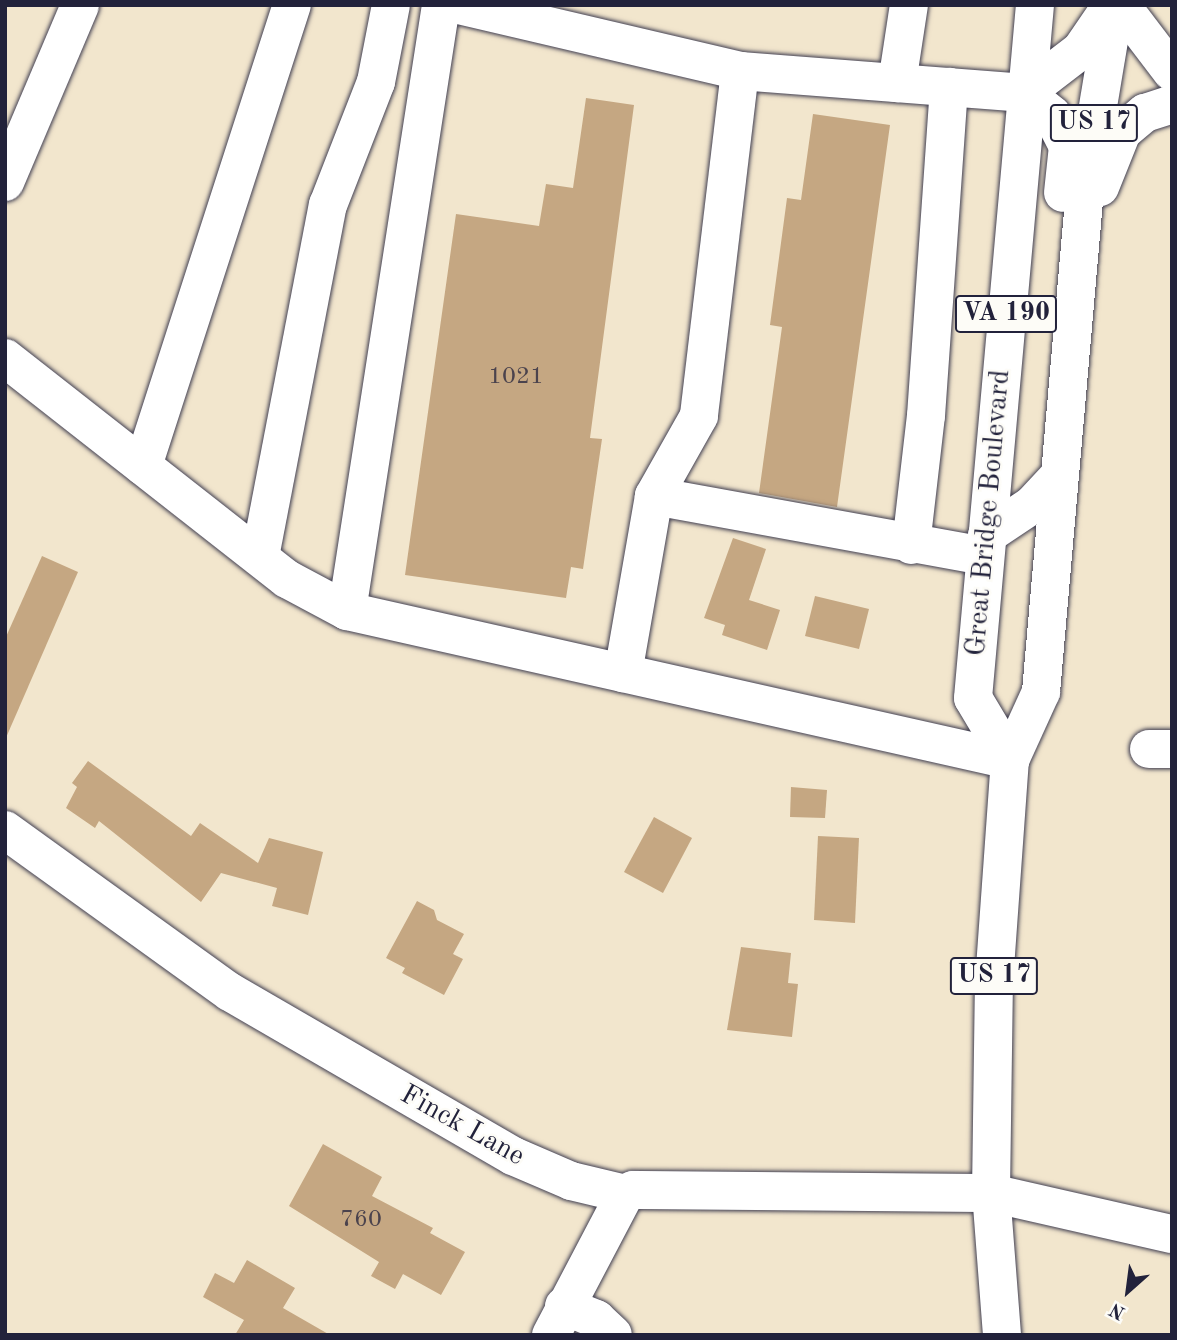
<!DOCTYPE html>
<html>
<head>
<meta charset="utf-8">
<style>
  body { margin:0 }
  #map { position:relative; width:1177px; height:1340px; overflow:hidden; background:#f2e6cd; font-family:"Old Standard TT",serif }
  div>[style] { position:absolute }
  .building>* { inset:0; background:#c5a782 }
  .roads { filter:drop-shadow(0 0 2px #413f51) drop-shadow(0 0 2px #413f51) }
  .minor>* { height:38px; margin:-19px; padding:0 19px; transform-origin:19px; border-radius:19px; background:#fff }
  .major>* { height:38px; margin:-19px; padding:0 19px; transform-origin:19px; border-radius:19px; background:#fff }
  span { translate:-50% -50%; white-space:nowrap; text-align:center; line-height:1.15; -webkit-text-stroke:5px #fdfcf7; paint-order:stroke }
  .number-label { font-size:24px; color:#4b434d }
  .number-label span { -webkit-text-stroke-width:0 }
  .shield-label span { padding:2px 5px; background:#fdfcf7; border:2px solid; border-radius:5px; -webkit-text-stroke-width:0 }
  .shield-label { font-size:26px; color:#22223b; font-weight:700 }
  .street-label { font-size:28px; color:#22223b }
  .frame { position:absolute; inset:0; border:7px solid #22223b; pointer-events:none }
  .north { position:absolute; left:1093px; top:1256px; width:70px; height:70px; -webkit-text-stroke:5px #fdfcf7; paint-order:stroke; rotate:208deg; font-size:19px; font-weight:700; line-height:28px; text-align:center; color:#22223b }
  .north::after { content:''; display:block; margin:auto; width:24px; height:32px; background:#22223b; clip-path:polygon(50% 0,100% 100%,50% 72%,0 100%) }
</style>
</head>
<body>
<div id="map">
  <div class="building">
    <i style="clip-path:polygon(586px 98px,634px 105px,590px 438px,602px 439px,583px 569px,571px 567px,566px 598px,405px 575px,456px 214px,539px 226px,546px 184px,573px 188px)"></i>
    <i style="clip-path:polygon(813px 114px,890px 125px,837px 507px,759px 493px,782px 327px,770px 325px,787px 198px,801px 200px)"></i>
    <i style="clip-path:polygon(733px 538px,766px 549px,749px 600px,780px 610px,767px 650px,722px 635px,725px 625px,704px 618px)"></i>
    <i style="clip-path:polygon(42px 556px,78px 572px,5px 740px,5px 639px)"></i>
    <i style="clip-path:polygon(815px 596px,869px 609px,859px 649px,805px 636px)"></i>
    <i style="clip-path:polygon(88px 761px,191px 836px,200px 823px,258px 863px,269px 838px,323px 852px,308px 915px,272px 906px,277px 888px,221px 873px,201px 902px,99px 821px,95px 828px,66px 808px,77px 787px,72px 783px)"></i>
    <i style="clip-path:polygon(791px 787px,827px 790px,825px 818px,790px 817px)"></i>
    <i style="clip-path:polygon(654px 817px,692px 838px,663px 893px,624px 872px)"></i>
    <i style="clip-path:polygon(818px 836px,859px 838px,855px 923px,814px 920px)"></i>
    <i style="clip-path:polygon(417px 901px,434px 910px,437px 920px,464px 934px,453px 954px,463px 959px,444px 995px,402px 973px,405px 968px,386px 958px)"></i>
    <i style="clip-path:polygon(741px 947px,791px 953px,788px 983px,798px 984px,792px 1037px,727px 1030px)"></i>
    <i style="clip-path:polygon(323px 1144px,382px 1177px,372px 1196px,433px 1228px,430px 1233px,465px 1252px,441px 1295px,403px 1274px,395px 1289px,371px 1276px,379px 1262px,289px 1206px)"></i>
    <i style="clip-path:polygon(247px 1260px,295px 1288px,283px 1308px,330px 1335px,235px 1335px,244px 1320px,203px 1297px,215px 1273px,234px 1283px)"></i>
  </div>
  <div class="roads">
    <div class="minor">
      <i style="left:459px;top:5px;width:289px;rotate:13.2deg"></i>
      <i style="left:740px;top:71px;width:347px;rotate:96.8deg"></i>
      <i style="left:699px;top:416px;width:92px;rotate:119.4deg"></i>
      <i style="left:654px;top:496px;width:180px;rotate:99.9deg"></i>
      <i style="left:740px;top:71px;width:286px;rotate:4.4deg"></i>
      <i style="left:897px;top:83px;width:79px;rotate:-81.3deg"></i>
      <i style="left:5px;top:182px;width:192px;rotate:-67deg"></i>
      <i style="left:5px;top:358px;width:358px;rotate:38.1deg"></i>
      <i style="left:287px;top:579px;width:68px;rotate:28.1deg"></i>
      <i style="left:347px;top:611px;width:680px;rotate:12.67deg"></i>
      <i style="left:143px;top:466px;width:484px;rotate:-72.1deg"></i>
      <i style="left:654px;top:496px;width:336px;rotate:10.3deg"></i>
      <i style="left:911px;top:545px;width:130px;rotate:-83.4deg"></i>
      <i style="left:926px;top:416px;width:330px;rotate:-86deg"></i>
      <i style="left:260px;top:557px;width:359px;rotate:-79.1deg"></i>
      <i style="left:328px;top:205px;width:132px;rotate:-68.7deg"></i>
      <i style="left:376px;top:82px;width:78px;rotate:-79deg"></i>
      <i style="left:347px;top:611px;width:613px;rotate:-81.18deg"></i>
      <i style="left:1149px;top:749px;width:23px"></i>
      <i style="left:5px;top:830px;width:277px;rotate:35.8deg"></i>
      <i style="left:230px;top:992px;width:327px;rotate:30.1deg"></i>
      <i style="left:513px;top:1156px;width:63px;rotate:23.3deg"></i>
      <i style="left:571px;top:1181px;width:56px;rotate:13.5deg"></i>
      <i style="left:625px;top:1194px;width:9px;rotate:-27deg"></i>
      <i style="left:633px;top:1190px;width:358px;rotate:0.5deg"></i>
      <i style="left:991px;top:1193px;width:186px;rotate:12.8deg"></i>
      <i style="left:564px;top:1306px;width:35px;rotate:22deg"></i>
      <i style="left:596px;top:1319px;width:23px;rotate:43deg"></i>
      <i style="left:551px;top:1335px;width:159px;rotate:-62.3deg"></i>
    </div>
    <div class="major">
      <i style="left:1121px;top:5px;width:84px;rotate:52.7deg"></i>
      <i style="left:1025px;top:93px;width:35px;rotate:39deg"></i>
      <i style="left:1052px;top:115px;width:35px;rotate:63deg"></i>
      <i style="left:1068px;top:146px;width:47px;rotate:96.1deg"></i>
      <i style="left:1025px;top:93px;width:71px;rotate:-37.5deg"></i>
      <i style="left:1081px;top:50px;width:46px;rotate:-55.6deg"></i>
      <i style="left:1100px;top:187px;width:59px;rotate:-68.2deg"></i>
      <i style="left:1122px;top:132px;width:30px;rotate:-40deg"></i>
      <i style="left:1145px;top:113px;width:28px;rotate:-18deg"></i>
      <i style="left:987px;top:535px;width:54px;rotate:-33.7deg"></i>
      <i style="left:1032px;top:505px;width:41px;rotate:-47deg"></i>
      <i style="left:1010px;top:760px;width:72px;rotate:-120.8deg"></i>
      <i style="left:973px;top:698px;width:696px;rotate:-84.89deg"></i>
      <i style="left:1002px;top:1335px;width:142px;rotate:-94.4deg"></i>
      <i style="left:991px;top:1193px;width:211px;rotate:-89.2deg"></i>
      <i style="left:994px;top:982px;width:223px;rotate:-85.9deg"></i>
      <i style="left:1010px;top:760px;width:75px;rotate:-65.5deg"></i>
      <i style="left:1041px;top:692px;width:516px;rotate:-85deg"></i>
      <i style="left:1086px;top:178px;width:175px;rotate:-80.5deg"></i>
    </div>
  </div>
  <div class="number-label">
    <span style="left:516px;top:378px">1021</span>
    <span style="left:361px;top:1221px">760</span>
  </div>
  <div class="shield-label">
    <span style="left:1094px;top:123px">US 17</span>
    <span style="left:1006px;top:314px">VA 190</span>
    <span style="left:994px;top:976px">US 17</span>
  </div>
  <div class="street-label">
    <span style="left:989px;top:513px;rotate:-85deg">Great Bridge Boulevard</span>
    <span style="left:462px;top:1126px;rotate:29deg">Finck Lane</span>
  </div>
  <div class="frame"></div>
  <div class="north">N</div>
</div>
</body>
</html>
